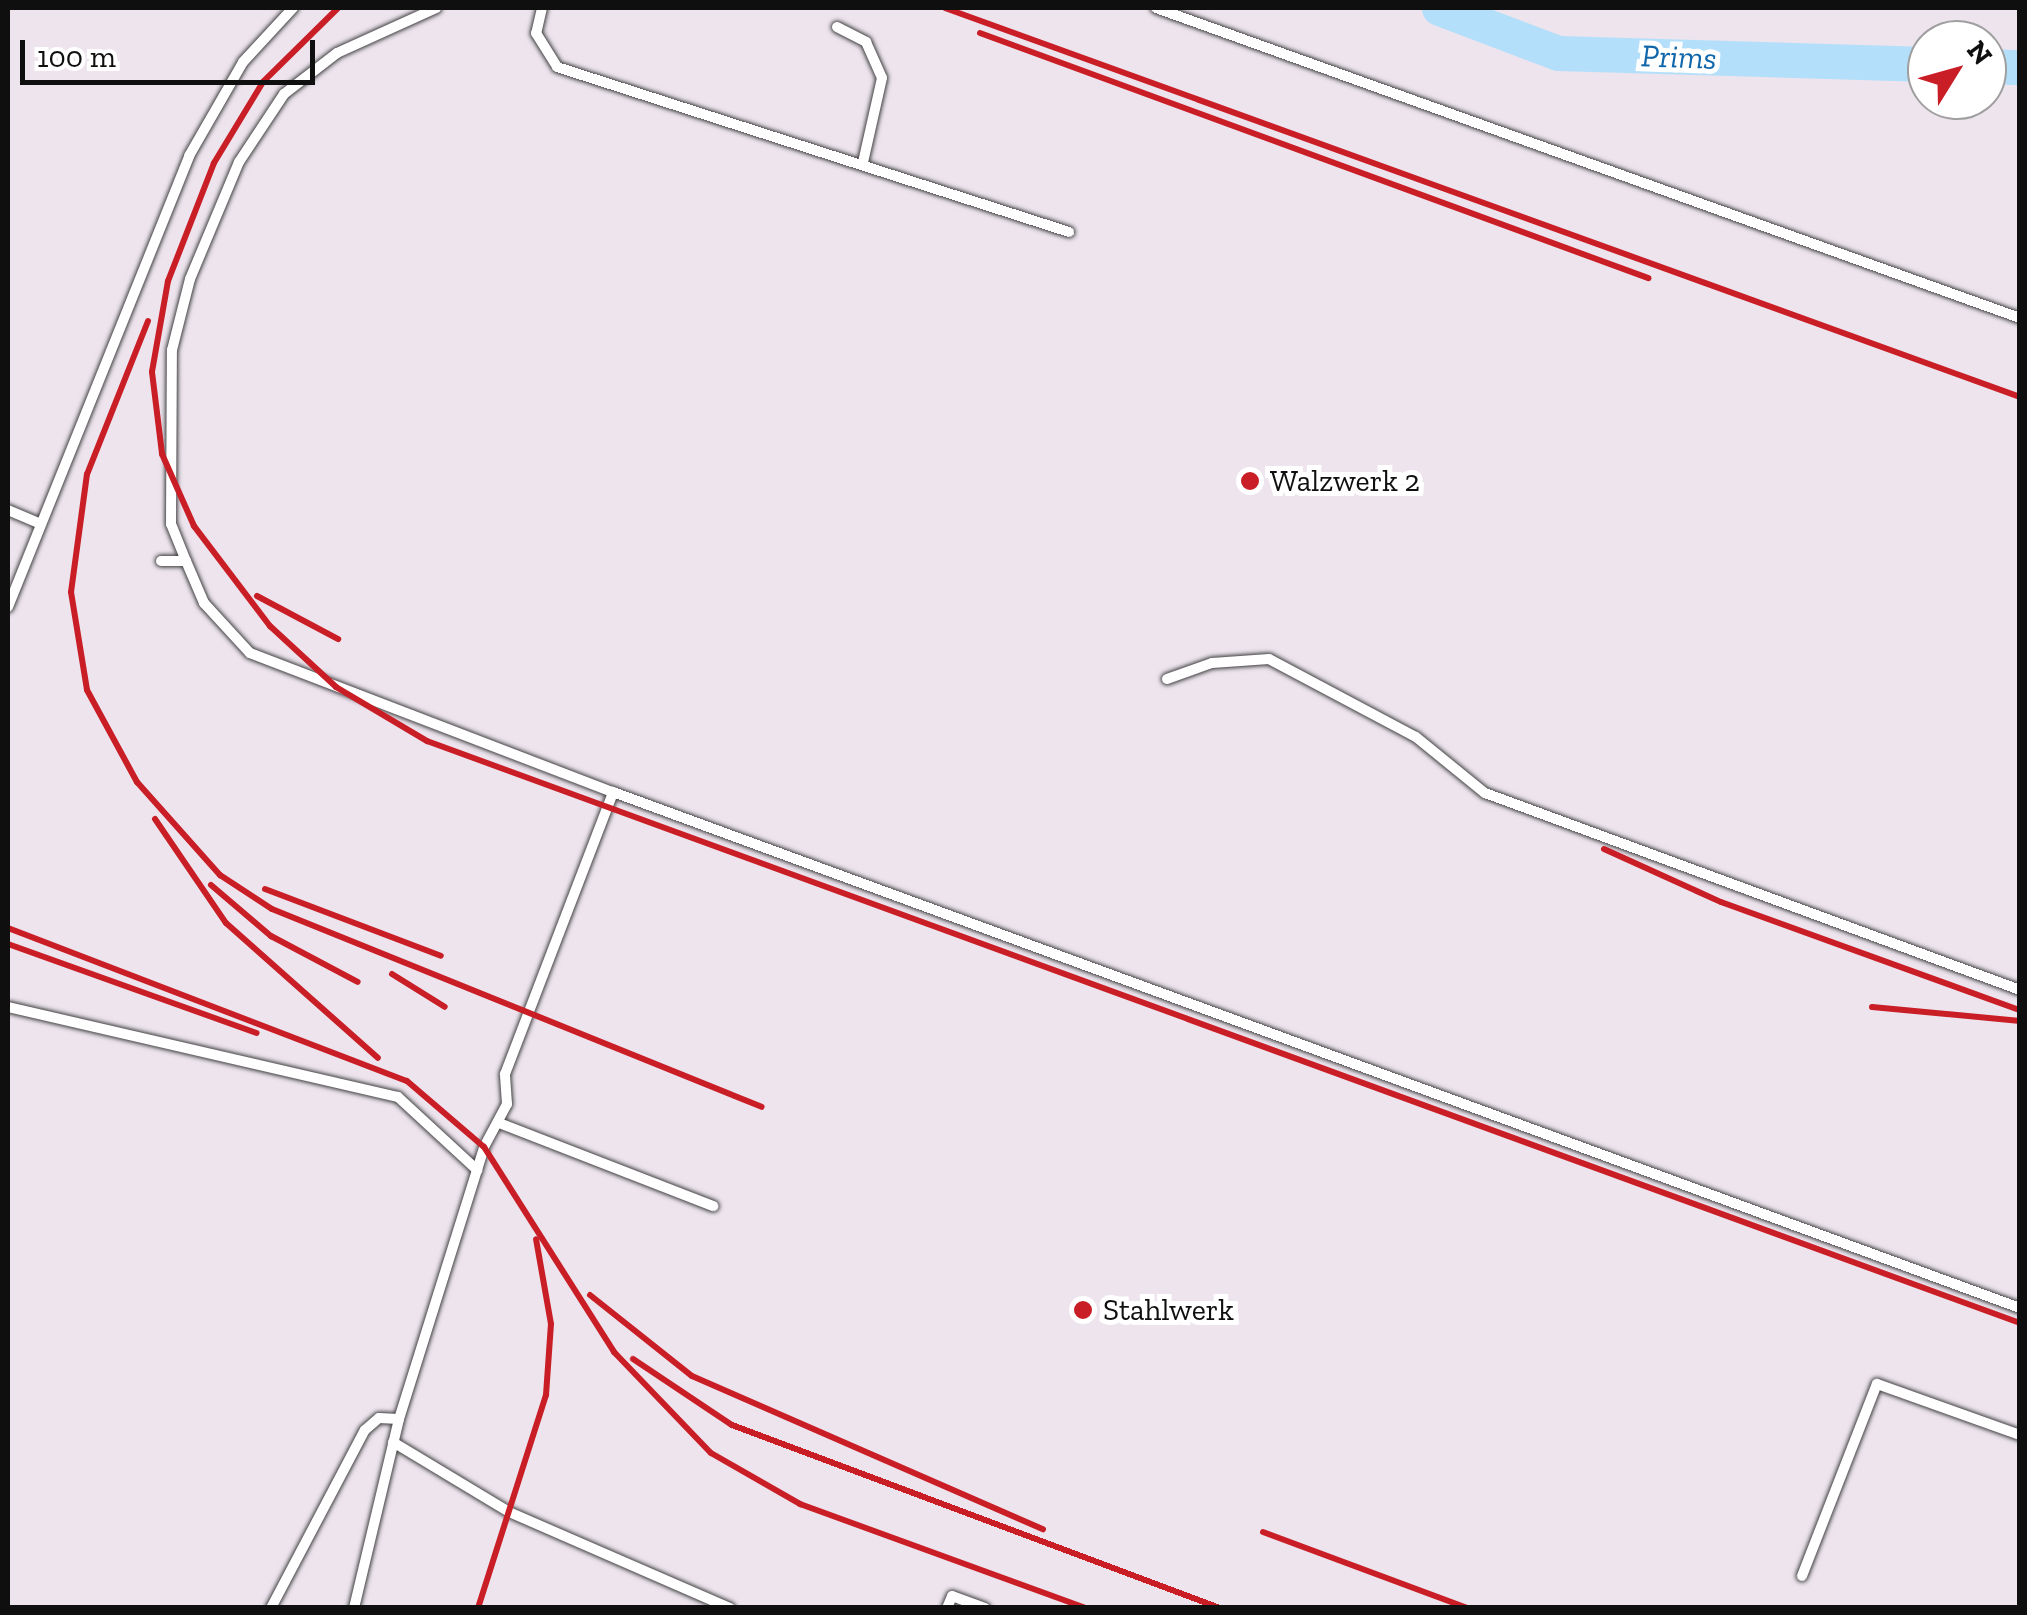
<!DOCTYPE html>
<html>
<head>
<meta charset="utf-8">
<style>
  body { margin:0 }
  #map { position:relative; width:2027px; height:1615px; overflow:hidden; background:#fffcf2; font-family:"Zilla Slab",serif }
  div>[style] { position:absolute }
  .industrial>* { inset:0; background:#ede4ee }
  .river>* { height:35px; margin:-17.5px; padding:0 17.5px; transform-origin:17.5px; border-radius:17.5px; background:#b3dffa }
  .roads { filter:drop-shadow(0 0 2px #424242) drop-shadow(0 0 2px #424242) }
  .service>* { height:10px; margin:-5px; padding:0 5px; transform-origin:5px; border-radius:5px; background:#fff }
  .rail>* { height:6px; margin:-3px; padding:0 3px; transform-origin:3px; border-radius:3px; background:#c91e26 }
  .dots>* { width:28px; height:28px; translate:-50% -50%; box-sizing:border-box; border:5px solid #fff; border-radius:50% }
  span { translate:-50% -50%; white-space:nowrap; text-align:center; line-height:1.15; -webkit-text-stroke:10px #fff; paint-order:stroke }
  .poi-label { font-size:30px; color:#0f0f0f }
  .left { translate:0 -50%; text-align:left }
  .water-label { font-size:32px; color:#1066aa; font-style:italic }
  .frame { position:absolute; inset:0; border:10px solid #0f0f0f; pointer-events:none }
  .north { position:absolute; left:1907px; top:20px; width:100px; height:100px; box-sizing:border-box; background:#fff; border:2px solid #9f9f9f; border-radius:50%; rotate:53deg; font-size:28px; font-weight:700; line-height:40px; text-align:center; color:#0f0f0f }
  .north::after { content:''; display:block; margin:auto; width:35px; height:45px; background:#c91e26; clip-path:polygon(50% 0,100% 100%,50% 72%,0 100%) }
  .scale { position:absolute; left:20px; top:40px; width:295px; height:45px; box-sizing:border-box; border:5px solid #0f0f0f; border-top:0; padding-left:12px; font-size:30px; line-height:35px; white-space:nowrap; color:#0f0f0f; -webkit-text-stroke:8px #fff; paint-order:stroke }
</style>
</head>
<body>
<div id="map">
  <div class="industrial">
    <i style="clip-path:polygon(evenodd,8px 8px,2019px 8px,2019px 1607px,8px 1607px,8px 8px,1927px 40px,1987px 40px,1987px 100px,1927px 100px,1927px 40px)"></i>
  </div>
  <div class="river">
    <i style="left:1439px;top:8px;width:127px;rotate:20.7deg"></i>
    <i style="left:1558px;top:53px;width:369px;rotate:1.7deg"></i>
    <i style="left:1987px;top:66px;width:33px;rotate:2deg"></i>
  </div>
  <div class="roads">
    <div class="service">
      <i style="left:542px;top:8px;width:26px;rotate:103deg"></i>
      <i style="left:536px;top:33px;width:40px;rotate:58deg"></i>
      <i style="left:557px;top:67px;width:538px;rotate:17.86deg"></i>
      <i style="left:1156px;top:8px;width:918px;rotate:19.74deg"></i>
      <i style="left:837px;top:27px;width:33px;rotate:27deg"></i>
      <i style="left:866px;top:42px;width:39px;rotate:66deg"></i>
      <i style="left:882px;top:78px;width:86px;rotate:102.7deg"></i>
      <i style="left:8px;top:510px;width:33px;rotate:23deg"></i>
      <i style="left:161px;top:561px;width:25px"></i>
      <i style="left:186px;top:561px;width:46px;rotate:66.8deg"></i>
      <i style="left:204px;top:603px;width:68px;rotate:47.4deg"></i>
      <i style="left:250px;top:653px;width:389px;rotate:21deg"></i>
      <i style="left:186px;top:561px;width:40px;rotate:-112deg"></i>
      <i style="left:171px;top:524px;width:174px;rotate:-89.7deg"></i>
      <i style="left:172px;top:350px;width:73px;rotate:-75.8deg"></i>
      <i style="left:190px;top:279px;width:127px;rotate:-67.3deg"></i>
      <i style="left:239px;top:162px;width:82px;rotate:-56.5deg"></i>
      <i style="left:284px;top:94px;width:67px;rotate:-37.7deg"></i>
      <i style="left:337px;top:53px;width:109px;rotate:-24.4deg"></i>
      <i style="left:8px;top:607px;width:486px;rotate:-68.1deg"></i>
      <i style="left:189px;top:156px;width:108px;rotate:-60.1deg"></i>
      <i style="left:243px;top:62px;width:74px;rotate:-47.2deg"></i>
      <i style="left:1167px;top:679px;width:48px;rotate:-19.6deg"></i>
      <i style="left:1212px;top:663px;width:57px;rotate:-4deg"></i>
      <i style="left:1269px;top:659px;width:166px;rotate:28deg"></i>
      <i style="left:1416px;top:737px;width:89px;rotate:39.1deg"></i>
      <i style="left:1485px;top:793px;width:570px;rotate:20.21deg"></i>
      <i style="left:8px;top:1007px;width:400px;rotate:13deg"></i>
      <i style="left:398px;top:1097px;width:108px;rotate:42.7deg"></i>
      <i style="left:499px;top:1123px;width:230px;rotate:21.2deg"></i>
      <i style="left:393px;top:1442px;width:135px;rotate:31.1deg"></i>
      <i style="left:509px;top:1512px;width:241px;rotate:23.5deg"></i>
      <i style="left:1802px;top:1576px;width:206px;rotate:-68.7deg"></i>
      <i style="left:1877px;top:1384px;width:152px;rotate:19.6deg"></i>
      <i style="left:271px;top:1608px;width:201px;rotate:-62.2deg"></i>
      <i style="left:365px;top:1430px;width:18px;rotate:-41deg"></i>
      <i style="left:379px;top:1418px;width:20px;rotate:3deg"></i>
      <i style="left:354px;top:1608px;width:194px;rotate:-76.6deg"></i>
      <i style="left:399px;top:1419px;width:285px;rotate:-72.6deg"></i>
      <i style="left:484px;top:1147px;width:49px;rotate:-61.9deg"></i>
      <i style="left:507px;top:1104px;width:30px;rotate:-94deg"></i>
      <i style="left:505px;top:1074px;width:302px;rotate:-69deg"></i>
      <i style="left:613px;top:792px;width:1499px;rotate:20.14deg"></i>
      <i style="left:947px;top:1608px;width:13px;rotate:-67deg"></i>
      <i style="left:952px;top:1596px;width:35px;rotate:20deg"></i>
    </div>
  </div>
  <div class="rail">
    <i style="left:338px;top:8px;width:105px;rotate:135.4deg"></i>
    <i style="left:263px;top:82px;width:95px;rotate:121.2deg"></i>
    <i style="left:214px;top:163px;width:127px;rotate:111.3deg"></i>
    <i style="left:168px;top:281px;width:92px;rotate:100deg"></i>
    <i style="left:152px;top:372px;width:83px;rotate:83deg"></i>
    <i style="left:162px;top:454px;width:79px;rotate:66deg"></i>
    <i style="left:194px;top:526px;width:126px;rotate:52.8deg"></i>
    <i style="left:270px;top:626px;width:90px;rotate:42.7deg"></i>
    <i style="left:336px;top:687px;width:106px;rotate:30.7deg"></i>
    <i style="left:427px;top:741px;width:1696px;rotate:20.07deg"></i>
    <i style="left:945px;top:8px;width:1143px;rotate:19.89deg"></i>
    <i style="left:980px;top:33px;width:712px;rotate:20.14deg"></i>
    <i style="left:148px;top:321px;width:165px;rotate:111.7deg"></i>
    <i style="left:87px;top:474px;width:119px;rotate:97.7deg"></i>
    <i style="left:71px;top:592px;width:99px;rotate:80.7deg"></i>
    <i style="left:87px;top:690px;width:105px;rotate:61.5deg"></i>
    <i style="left:137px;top:782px;width:125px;rotate:48.3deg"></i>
    <i style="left:220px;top:875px;width:62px;rotate:33.2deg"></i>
    <i style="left:272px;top:909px;width:528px;rotate:22deg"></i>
    <i style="left:257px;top:596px;width:92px;rotate:28deg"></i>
    <i style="left:155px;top:819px;width:126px;rotate:55.7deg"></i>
    <i style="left:226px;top:923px;width:203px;rotate:41.6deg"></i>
    <i style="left:1604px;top:849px;width:128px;rotate:24.4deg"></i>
    <i style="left:1721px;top:902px;width:318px;rotate:19.9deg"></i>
    <i style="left:211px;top:885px;width:79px;rotate:40.4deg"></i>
    <i style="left:271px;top:936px;width:98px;rotate:27.9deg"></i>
    <i style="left:265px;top:889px;width:188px;rotate:20.8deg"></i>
    <i style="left:8px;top:928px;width:427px;rotate:21deg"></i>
    <i style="left:407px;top:1081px;width:101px;rotate:40.6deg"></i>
    <i style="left:484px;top:1147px;width:243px;rotate:57.6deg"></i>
    <i style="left:614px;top:1352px;width:140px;rotate:46.2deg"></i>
    <i style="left:711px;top:1453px;width:103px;rotate:29.8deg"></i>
    <i style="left:800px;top:1504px;width:304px;rotate:20deg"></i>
    <i style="left:8px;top:944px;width:264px;rotate:19.7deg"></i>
    <i style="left:392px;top:974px;width:62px;rotate:31.9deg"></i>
    <i style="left:1872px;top:1007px;width:149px;rotate:5.4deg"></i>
    <i style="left:590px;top:1295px;width:130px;rotate:38.5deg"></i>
    <i style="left:692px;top:1376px;width:383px;rotate:23.6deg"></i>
    <i style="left:633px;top:1359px;width:119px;rotate:33.7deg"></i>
    <i style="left:732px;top:1425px;width:521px;rotate:20.56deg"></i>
    <i style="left:1263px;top:1532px;width:218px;rotate:20.4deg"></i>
    <i style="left:478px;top:1608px;width:224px;rotate:-72.3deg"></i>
    <i style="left:546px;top:1395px;width:71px;rotate:-86deg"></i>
    <i style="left:551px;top:1324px;width:86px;rotate:-100deg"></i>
  </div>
  <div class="dots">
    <i style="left:1250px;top:481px;background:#c91e26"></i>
    <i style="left:1083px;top:1310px;background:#c91e26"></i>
  </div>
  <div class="poi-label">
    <span class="left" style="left:1270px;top:481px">Walzwerk 2</span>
    <span class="left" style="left:1103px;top:1310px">Stahlwerk</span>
  </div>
  <div class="water-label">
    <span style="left:1679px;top:57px;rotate:2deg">Prims</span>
  </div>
  <div class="frame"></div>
  <div class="north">N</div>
  <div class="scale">100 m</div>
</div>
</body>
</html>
